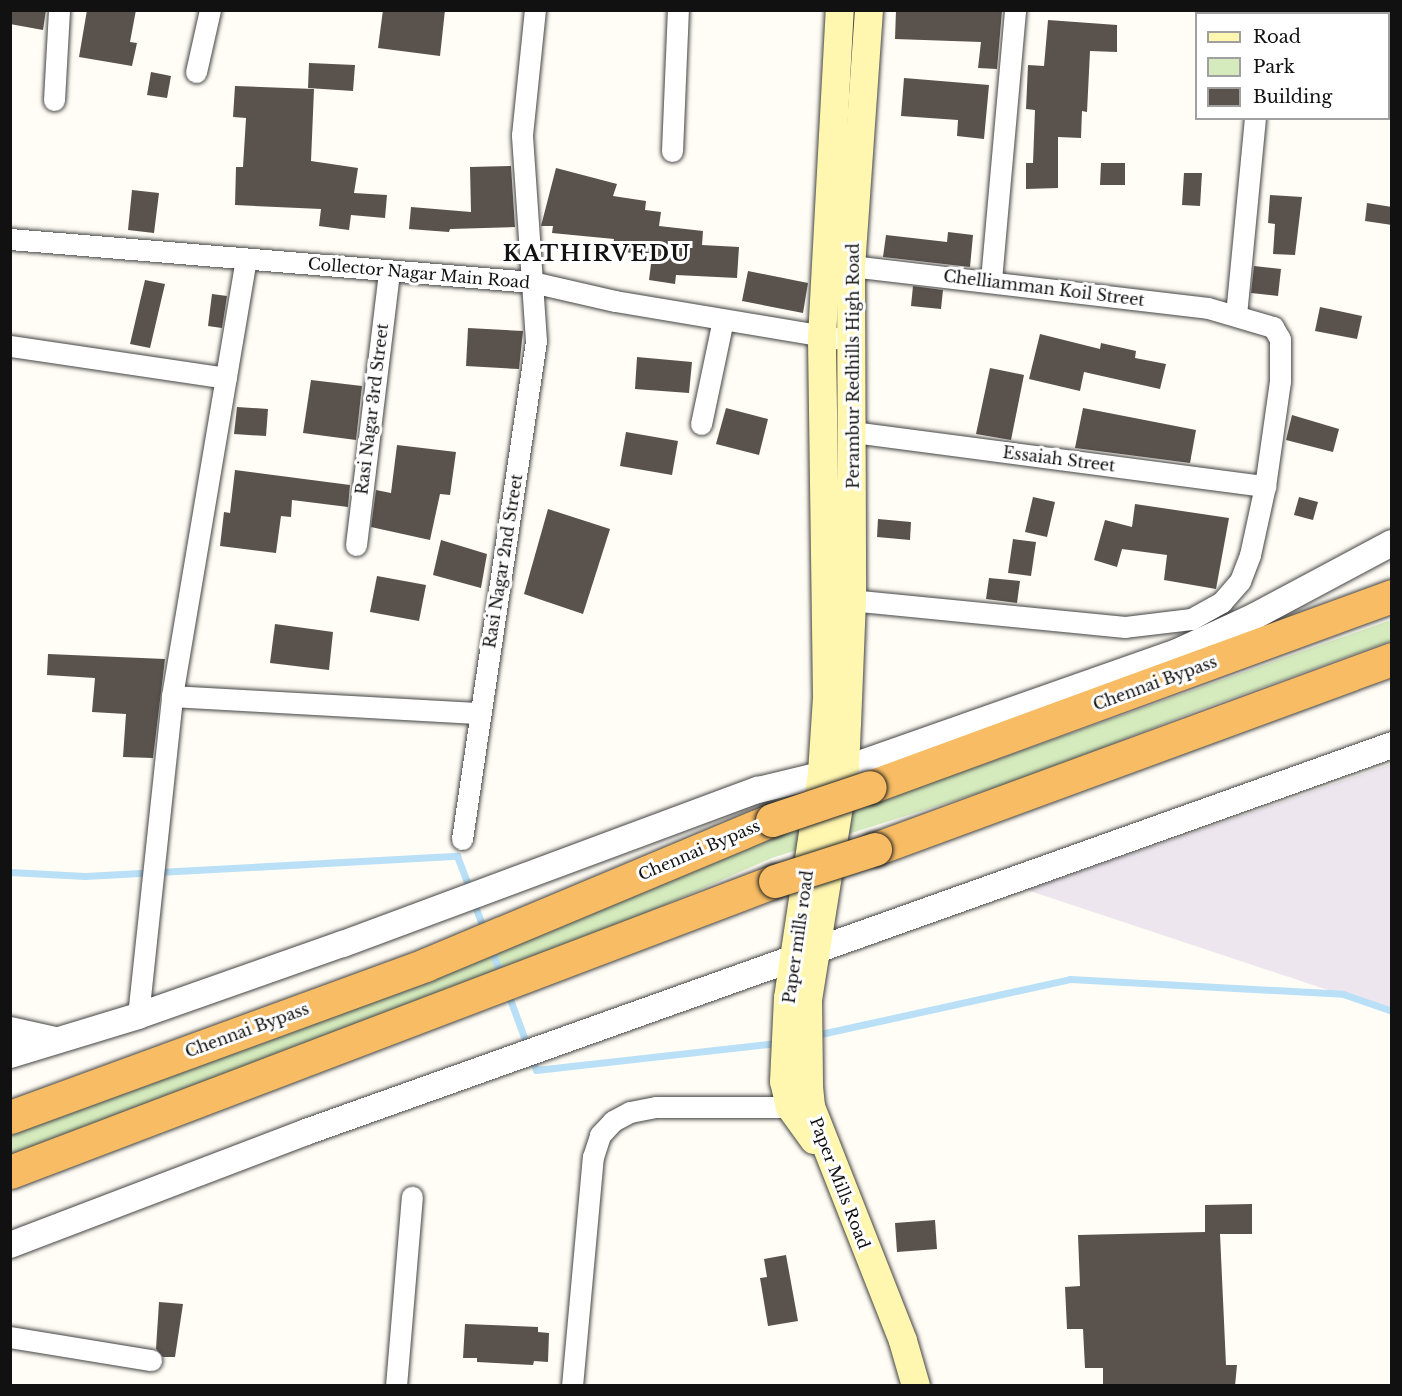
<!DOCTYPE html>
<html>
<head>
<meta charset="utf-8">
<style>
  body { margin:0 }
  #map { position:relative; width:1402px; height:1396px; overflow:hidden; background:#fffdf5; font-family:"Libre Baskerville",serif }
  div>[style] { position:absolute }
  .industrial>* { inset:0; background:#eee6ef }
  .green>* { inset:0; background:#d5ebbd }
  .stream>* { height:7px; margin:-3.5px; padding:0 3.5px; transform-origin:3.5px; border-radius:3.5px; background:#b9e0f7 }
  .building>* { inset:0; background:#5a524d }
  .roads { filter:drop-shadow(0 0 2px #444) drop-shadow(0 0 2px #444) }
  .minor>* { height:21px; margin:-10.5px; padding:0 10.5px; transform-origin:10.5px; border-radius:10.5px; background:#fff }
  .tertiary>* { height:26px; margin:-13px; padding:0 13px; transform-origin:13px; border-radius:13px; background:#fff }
  .secondary>* { height:28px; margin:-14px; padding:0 14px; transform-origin:14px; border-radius:14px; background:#fff6b0 }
  .trunk>* { height:33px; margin:-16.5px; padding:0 16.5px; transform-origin:16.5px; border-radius:16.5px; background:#f7bc64 }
  .bridges { filter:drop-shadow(0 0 2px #222) drop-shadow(0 0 2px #222) }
  .trunk-bridge>* { height:33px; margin:-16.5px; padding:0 16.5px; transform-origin:16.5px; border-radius:16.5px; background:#f7bc64 }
  span { translate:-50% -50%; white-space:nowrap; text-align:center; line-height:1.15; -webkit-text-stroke:6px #fff; paint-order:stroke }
  .street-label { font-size:16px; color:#111 }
  .district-label { font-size:22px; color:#111; font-weight:700; letter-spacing:1.5px }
  .frame { position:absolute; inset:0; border:12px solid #111; pointer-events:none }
  .legend { position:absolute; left:1195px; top:12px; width:195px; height:108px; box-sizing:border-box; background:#fff; border:2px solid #a0a0a0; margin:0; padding:8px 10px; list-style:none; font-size:18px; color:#111 }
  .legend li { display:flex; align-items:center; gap:12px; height:30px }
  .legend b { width:30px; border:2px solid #a0a0a0 }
</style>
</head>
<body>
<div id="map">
  <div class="industrial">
    <i style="clip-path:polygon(1391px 764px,1391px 1011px,1027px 890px)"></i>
  </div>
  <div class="green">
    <i style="clip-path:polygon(1391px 620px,1391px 641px,1196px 711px,1026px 778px,772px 858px,513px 971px,11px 1163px,11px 1130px,392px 989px,764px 842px)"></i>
  </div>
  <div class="stream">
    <i style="left:10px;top:872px;width:75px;rotate:3.1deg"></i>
    <i style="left:85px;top:876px;width:373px;rotate:-3.1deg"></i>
    <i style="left:457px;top:856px;width:36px;rotate:69deg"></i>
    <i style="left:473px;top:901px;width:31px;rotate:69deg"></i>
    <i style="left:490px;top:946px;width:31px;rotate:69deg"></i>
    <i style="left:507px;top:991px;width:84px;rotate:69.8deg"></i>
    <i style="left:536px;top:1070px;width:244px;rotate:-6.4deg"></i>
    <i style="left:816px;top:1035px;width:260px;rotate:-12.4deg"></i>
    <i style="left:1070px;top:979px;width:273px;rotate:3.1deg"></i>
    <i style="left:1343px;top:994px;width:52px;rotate:19.1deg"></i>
  </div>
  <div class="building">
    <i style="clip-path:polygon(10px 10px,46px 10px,43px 30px,10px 24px)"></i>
    <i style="clip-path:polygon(87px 10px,136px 10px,130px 42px,137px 43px,132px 66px,79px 57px)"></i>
    <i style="clip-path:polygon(383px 10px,445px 10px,440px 56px,378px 48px)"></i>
    <i style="clip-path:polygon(896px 10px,1002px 11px,997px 69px,978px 68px,981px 42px,895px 39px)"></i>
    <i style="clip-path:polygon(1048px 20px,1117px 25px,1117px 52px,1090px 51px,1087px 112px,1082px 111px,1081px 138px,1058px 137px,1058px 188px,1026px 189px,1026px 163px,1033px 163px,1035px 110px,1026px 109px,1028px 65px,1044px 66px)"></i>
    <i style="clip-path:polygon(309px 63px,355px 65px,353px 91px,308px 88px)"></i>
    <i style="clip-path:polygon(151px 72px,171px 76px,167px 98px,147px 95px)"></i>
    <i style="clip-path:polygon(904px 78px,989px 85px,984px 139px,957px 136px,958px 120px,901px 116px)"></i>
    <i style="clip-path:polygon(235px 86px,314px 89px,311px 161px,358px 168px,354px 193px,387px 195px,385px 218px,351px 215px,349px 230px,319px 226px,321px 209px,235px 205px,236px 167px,243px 167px,246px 118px,233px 117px)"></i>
    <i style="clip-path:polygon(1101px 163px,1125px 163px,1125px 185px,1100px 185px)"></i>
    <i style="clip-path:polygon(511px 166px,515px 227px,450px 229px,449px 232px,409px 229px,411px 207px,471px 212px,470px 167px)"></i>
    <i style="clip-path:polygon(556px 168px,617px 184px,613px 196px,646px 201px,645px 210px,661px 212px,659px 226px,703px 231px,702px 245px,739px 247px,737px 278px,676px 275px,675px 284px,649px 280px,652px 256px,612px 250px,614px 239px,552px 233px,553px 226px,541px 226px)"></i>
    <i style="clip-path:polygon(1184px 173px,1202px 173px,1200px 206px,1182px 205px)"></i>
    <i style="clip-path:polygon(132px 190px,159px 193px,154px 233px,128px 230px)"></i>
    <i style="clip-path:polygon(1270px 195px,1302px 197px,1295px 255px,1273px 254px,1275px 224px,1268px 223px)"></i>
    <i style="clip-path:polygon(1367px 203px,1392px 207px,1392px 225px,1365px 221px)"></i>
    <i style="clip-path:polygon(948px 232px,973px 235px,970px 267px,883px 257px,886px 235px,947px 242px)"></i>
    <i style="clip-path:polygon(1254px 266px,1281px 269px,1278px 296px,1251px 293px)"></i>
    <i style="clip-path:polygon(748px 271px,808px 283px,803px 313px,742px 301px)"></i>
    <i style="clip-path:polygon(145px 280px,165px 284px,150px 348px,130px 344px)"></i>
    <i style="clip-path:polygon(913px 286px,943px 290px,941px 309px,911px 306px)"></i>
    <i style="clip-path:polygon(212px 294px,227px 296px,222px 328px,208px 326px)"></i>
    <i style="clip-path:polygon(1320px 307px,1362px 316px,1357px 339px,1315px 331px)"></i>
    <i style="clip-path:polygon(468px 328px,523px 331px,519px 369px,466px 366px)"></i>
    <i style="clip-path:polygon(1040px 334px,1100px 349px,1101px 343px,1136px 351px,1135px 358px,1166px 364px,1160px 389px,1084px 372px,1080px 391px,1029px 379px)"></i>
    <i style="clip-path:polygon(637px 357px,692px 362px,689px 393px,635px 389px)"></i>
    <i style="clip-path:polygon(990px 368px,1024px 375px,1011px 440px,976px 434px)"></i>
    <i style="clip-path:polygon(311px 380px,362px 386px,356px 440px,303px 433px)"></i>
    <i style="clip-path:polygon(237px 407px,268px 409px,266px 436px,234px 434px)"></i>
    <i style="clip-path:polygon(726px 408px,768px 419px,759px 455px,716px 444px)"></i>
    <i style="clip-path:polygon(1083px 408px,1196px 430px,1190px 463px,1075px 448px)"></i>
    <i style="clip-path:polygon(1292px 415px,1339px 429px,1333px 452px,1286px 440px)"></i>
    <i style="clip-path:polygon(626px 432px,678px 441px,672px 475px,620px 466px)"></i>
    <i style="clip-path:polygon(397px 445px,456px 452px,450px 495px,440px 494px,430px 540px,371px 527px,376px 490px,391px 493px)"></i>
    <i style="clip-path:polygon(235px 470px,350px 485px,348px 507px,292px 500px,291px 517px,281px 516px,276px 553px,220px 546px,224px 512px,230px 513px)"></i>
    <i style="clip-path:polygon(1033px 497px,1055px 502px,1047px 537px,1025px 532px)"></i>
    <i style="clip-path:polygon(1299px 497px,1318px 502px,1313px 520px,1294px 515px)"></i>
    <i style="clip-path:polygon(1135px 504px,1229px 518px,1216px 589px,1164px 580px,1167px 555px,1122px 549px,1117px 567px,1094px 560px,1105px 520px,1132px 527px)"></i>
    <i style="clip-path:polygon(548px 509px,610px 529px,583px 614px,524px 594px)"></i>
    <i style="clip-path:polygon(878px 519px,911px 522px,910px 540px,877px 537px)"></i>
    <i style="clip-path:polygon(1013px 539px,1036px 542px,1031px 576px,1008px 573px)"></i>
    <i style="clip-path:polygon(441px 540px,487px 554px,481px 588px,433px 575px)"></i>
    <i style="clip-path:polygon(377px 576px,426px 585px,419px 621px,370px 612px)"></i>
    <i style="clip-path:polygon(989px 578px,1020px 581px,1017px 603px,986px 599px)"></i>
    <i style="clip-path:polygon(275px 624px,333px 632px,329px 670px,270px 663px)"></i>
    <i style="clip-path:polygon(48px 654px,165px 659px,153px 758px,123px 757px,126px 714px,92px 712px,95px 678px,47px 675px)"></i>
    <i style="clip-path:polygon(1252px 1204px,1252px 1234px,1220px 1234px,1226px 1365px,1237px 1365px,1235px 1386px,1103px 1386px,1103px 1368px,1085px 1368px,1083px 1329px,1067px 1329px,1065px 1287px,1080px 1286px,1078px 1235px,1205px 1232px,1205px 1205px)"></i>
    <i style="clip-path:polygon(935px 1220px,937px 1249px,897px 1252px,895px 1223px)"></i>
    <i style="clip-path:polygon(786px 1255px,798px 1321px,768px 1326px,760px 1278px,767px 1277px,764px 1259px)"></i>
    <i style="clip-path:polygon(159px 1302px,183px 1304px,175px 1357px,163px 1357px,156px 1349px)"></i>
    <i style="clip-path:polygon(465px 1324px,538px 1327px,538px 1332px,549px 1333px,548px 1362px,534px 1361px,533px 1365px,477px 1362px,477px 1358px,463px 1358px)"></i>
  </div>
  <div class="roads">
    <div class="minor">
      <i style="left:1266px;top:14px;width:4px;rotate:-90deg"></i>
      <i style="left:196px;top:72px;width:64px;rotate:-77.3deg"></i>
      <i style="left:54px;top:100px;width:90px;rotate:-86.8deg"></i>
      <i style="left:672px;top:151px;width:141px;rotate:-87.6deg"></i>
      <i style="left:10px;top:239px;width:524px;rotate:4.71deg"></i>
      <i style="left:532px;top:282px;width:85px;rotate:12.9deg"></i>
      <i style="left:615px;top:301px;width:225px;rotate:9.5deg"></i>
      <i style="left:851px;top:266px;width:359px;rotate:6.7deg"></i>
      <i style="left:1208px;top:308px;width:68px;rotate:16.3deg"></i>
      <i style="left:1273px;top:327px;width:14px;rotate:60deg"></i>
      <i style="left:1280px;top:339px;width:42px;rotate:90deg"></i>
      <i style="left:1280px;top:381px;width:106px;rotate:98.1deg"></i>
      <i style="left:1265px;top:486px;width:71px;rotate:102.3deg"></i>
      <i style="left:1250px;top:555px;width:28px;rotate:111deg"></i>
      <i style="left:1240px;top:581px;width:28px;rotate:131deg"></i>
      <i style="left:1222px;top:602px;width:35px;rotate:151deg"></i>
      <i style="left:1191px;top:619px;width:66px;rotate:173.1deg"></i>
      <i style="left:1125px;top:627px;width:274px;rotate:-174.4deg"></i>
      <i style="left:991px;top:280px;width:271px;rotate:-84.9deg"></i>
      <i style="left:1236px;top:315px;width:198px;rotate:-84.5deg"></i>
      <i style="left:10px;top:346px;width:218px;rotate:8.4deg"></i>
      <i style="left:701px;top:424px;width:106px;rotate:-78.1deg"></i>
      <i style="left:853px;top:432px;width:416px;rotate:7.5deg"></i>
      <i style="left:356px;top:545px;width:274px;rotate:-83.1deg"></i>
      <i style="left:172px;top:696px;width:308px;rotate:3.2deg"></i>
      <i style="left:462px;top:839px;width:503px;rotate:-81.55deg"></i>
      <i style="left:536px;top:341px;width:206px;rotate:-93.9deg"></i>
      <i style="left:522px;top:135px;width:126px;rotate:-84.1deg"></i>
      <i style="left:138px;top:1016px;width:322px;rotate:-83.9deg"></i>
      <i style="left:172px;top:696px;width:442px;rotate:-80.4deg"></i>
      <i style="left:10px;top:1337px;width:143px;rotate:9.3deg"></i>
      <i style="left:396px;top:1386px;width:190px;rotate:-85.2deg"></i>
      <i style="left:572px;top:1386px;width:230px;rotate:-84.8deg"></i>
      <i style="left:593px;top:1157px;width:23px;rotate:-72deg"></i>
      <i style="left:600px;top:1135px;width:19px;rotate:-47deg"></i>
      <i style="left:613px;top:1121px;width:19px;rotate:-28deg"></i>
      <i style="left:630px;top:1112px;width:26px;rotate:-11deg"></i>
      <i style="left:656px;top:1107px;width:147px"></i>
    </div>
    <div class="tertiary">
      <i style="left:10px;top:1030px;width:46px;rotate:12.5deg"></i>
      <i style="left:10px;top:1055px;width:134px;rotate:-16.9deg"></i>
      <i style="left:138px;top:1016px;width:217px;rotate:-19.4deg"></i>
      <i style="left:343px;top:944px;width:443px;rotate:-20.4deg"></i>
      <i style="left:758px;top:790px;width:89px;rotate:-13.6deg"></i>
      <i style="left:845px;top:769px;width:352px;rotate:-19.4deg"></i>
      <i style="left:1177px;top:652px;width:86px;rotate:-24.8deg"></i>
      <i style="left:1255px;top:616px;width:155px;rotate:-28.1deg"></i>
      <i style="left:10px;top:1245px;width:317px;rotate:-20.9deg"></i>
      <i style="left:306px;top:1132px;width:1153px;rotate:-19.61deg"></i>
    </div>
    <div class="secondary">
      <i style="left:869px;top:10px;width:257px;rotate:94deg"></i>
      <i style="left:851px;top:266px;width:334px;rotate:89.8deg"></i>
      <i style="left:852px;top:600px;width:123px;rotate:92.3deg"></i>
      <i style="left:847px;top:723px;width:46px;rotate:92.5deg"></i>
      <i style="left:845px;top:769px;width:233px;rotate:99.1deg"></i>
      <i style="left:808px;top:999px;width:88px;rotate:89.3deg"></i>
      <i style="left:809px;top:1087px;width:20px;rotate:84deg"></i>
      <i style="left:811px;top:1107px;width:251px;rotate:68.5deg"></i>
      <i style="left:903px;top:1341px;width:47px;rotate:73.9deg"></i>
      <i style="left:814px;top:1140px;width:41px;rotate:-126deg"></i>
      <i style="left:790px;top:1107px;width:26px;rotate:-103deg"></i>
      <i style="left:784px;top:1082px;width:84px;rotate:-87.3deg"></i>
      <i style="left:788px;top:998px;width:228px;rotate:-81.4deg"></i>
      <i style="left:822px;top:773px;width:76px;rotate:-86.2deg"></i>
      <i style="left:827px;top:697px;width:359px;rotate:-90.8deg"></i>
      <i style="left:822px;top:338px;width:328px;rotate:-86.9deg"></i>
    </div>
    <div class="trunk">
      <i style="left:870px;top:787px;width:556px;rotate:-20.1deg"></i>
      <i style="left:875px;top:849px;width:551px;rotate:-20.18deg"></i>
      <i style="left:10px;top:1117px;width:442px;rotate:-20.1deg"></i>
      <i style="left:425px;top:965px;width:376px;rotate:-22.7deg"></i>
      <i style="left:10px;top:1172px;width:818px;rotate:-20.83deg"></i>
    </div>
  </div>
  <div class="bridges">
    <div class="trunk-bridge">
      <i style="left:772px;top:820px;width:103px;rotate:-18.6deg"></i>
      <i style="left:775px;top:881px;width:105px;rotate:-17.7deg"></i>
    </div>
  </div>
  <div class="street-label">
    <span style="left:419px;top:273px;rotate:5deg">Collector Nagar Main Road</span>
    <span style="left:1044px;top:288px;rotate:7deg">Chelliamman Koil Street</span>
    <span style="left:853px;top:366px;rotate:-90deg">Perambur Redhills High Road</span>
    <span style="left:372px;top:409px;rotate:-83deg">Rasi Nagar 3rd Street</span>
    <span style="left:1059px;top:459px;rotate:7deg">Essaiah Street</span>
    <span style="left:503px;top:561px;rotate:-81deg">Rasi Nagar 2nd Street</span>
    <span style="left:1155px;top:683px;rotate:-20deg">Chennai Bypass</span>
    <span style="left:699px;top:850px;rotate:-23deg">Chennai Bypass</span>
    <span style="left:798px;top:937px;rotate:-82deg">Paper mills road</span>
    <span style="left:247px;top:1030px;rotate:-20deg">Chennai Bypass</span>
    <span style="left:840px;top:1183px;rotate:69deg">Paper Mills Road</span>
  </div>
  <div class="district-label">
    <span style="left:597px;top:254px">KATHIRVEDU</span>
  </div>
  <div class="frame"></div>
  <ul class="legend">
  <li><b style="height:8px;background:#fff6b0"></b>Road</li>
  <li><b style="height:16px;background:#d5ebbd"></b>Park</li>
  <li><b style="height:16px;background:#5a524d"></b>Building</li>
  </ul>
</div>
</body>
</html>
